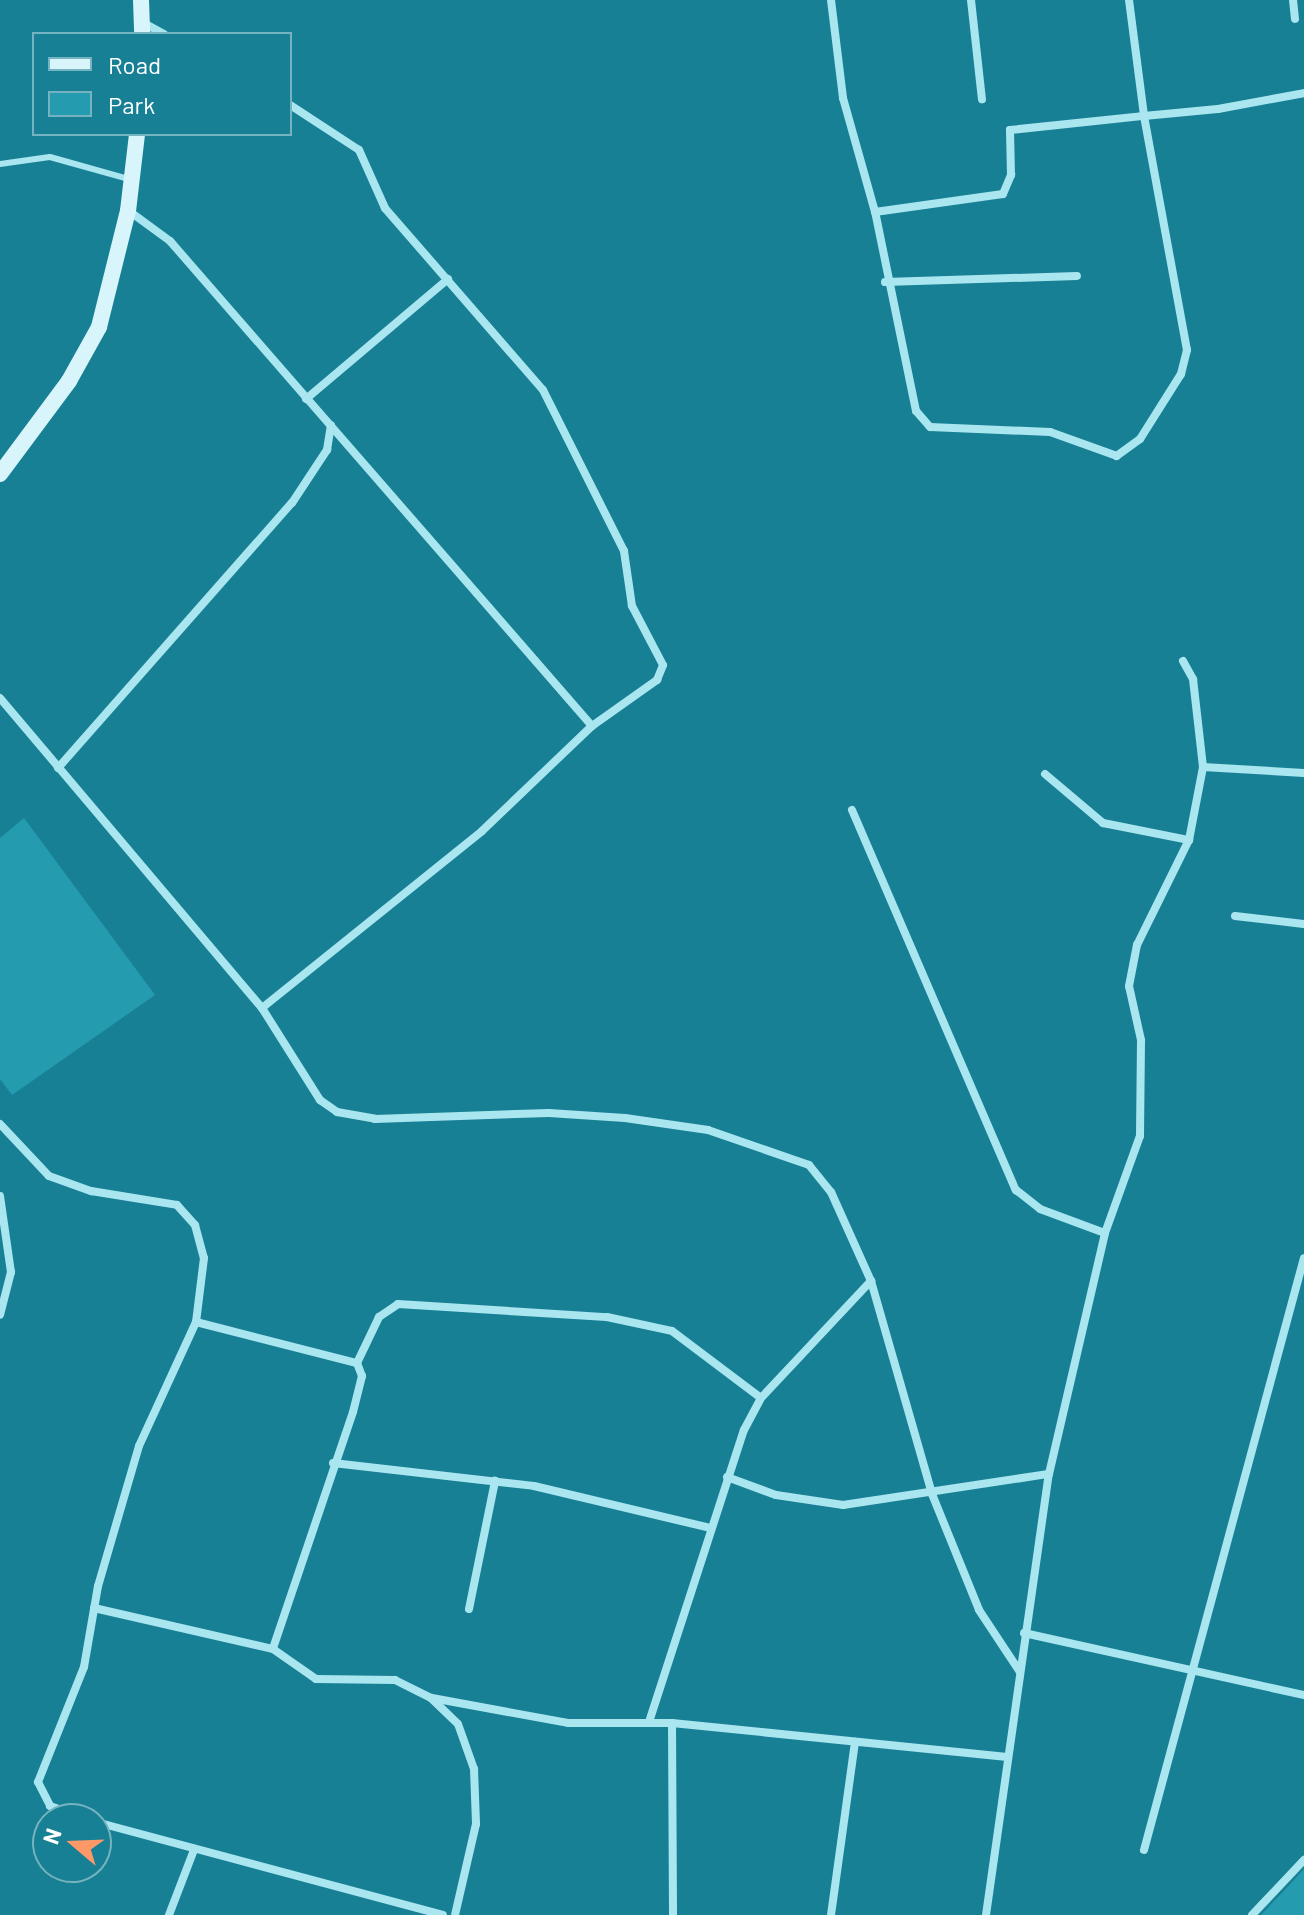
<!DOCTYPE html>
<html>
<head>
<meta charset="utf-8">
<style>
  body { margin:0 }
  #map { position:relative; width:1304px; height:1915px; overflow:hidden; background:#188095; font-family:Barlow,sans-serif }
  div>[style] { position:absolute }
  .green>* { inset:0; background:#259bb0 }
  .lane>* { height:6px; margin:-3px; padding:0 3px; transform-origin:3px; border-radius:3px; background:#aae6f0 }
  .street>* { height:8px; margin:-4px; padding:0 4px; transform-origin:4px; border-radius:4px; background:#aae6f0 }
  .secondary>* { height:16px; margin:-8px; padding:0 8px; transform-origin:8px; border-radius:8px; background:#d8f5fb }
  span { translate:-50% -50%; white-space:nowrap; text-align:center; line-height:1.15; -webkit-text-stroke:8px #188095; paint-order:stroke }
  .legend { position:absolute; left:32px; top:32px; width:260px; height:104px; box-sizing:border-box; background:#188095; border:2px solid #74b3bf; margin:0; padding:10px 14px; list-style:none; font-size:24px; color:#fff }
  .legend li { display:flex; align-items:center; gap:16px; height:40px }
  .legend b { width:40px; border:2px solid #74b3bf }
  .north { position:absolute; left:32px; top:1803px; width:80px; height:80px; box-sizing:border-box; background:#188095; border:2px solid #74b3bf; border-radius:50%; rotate:289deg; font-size:22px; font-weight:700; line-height:32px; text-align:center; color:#fff }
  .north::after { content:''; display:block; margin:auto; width:28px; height:36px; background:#ff9869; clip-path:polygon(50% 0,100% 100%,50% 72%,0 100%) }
</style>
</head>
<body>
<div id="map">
  <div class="green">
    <i style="clip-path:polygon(24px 818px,155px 995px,12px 1095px,0 1079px,0 838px)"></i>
    <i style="clip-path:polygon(1304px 1869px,1304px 1915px,1261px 1915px,1282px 1893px)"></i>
  </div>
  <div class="lane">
    <i style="left:0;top:164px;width:50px;rotate:-8deg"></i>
    <i style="left:50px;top:157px;width:82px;rotate:15.6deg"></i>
  </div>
  <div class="street">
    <i style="left:831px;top:0;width:99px;rotate:83deg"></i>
    <i style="left:843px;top:98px;width:118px;rotate:74.3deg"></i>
    <i style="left:971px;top:0;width:100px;rotate:83.7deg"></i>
    <i style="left:1129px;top:0;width:117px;rotate:82.6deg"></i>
    <i style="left:1144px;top:116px;width:238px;rotate:79.6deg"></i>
    <i style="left:1187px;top:350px;width:25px;rotate:104deg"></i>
    <i style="left:1181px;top:374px;width:77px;rotate:122.2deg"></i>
    <i style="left:1140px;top:439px;width:29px;rotate:144deg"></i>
    <i style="left:1117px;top:456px;width:71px;rotate:-160.3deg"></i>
    <i style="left:1050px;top:432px;width:120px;rotate:-177.6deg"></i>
    <i style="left:930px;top:427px;width:21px;rotate:-131deg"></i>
    <i style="left:916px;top:411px;width:203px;rotate:-101.6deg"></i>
    <i style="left:875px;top:212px;width:129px;rotate:-8deg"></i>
    <i style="left:1003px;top:194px;width:21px;rotate:-67deg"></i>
    <i style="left:1011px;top:175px;width:45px;rotate:-91.3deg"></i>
    <i style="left:1010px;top:130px;width:135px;rotate:-6deg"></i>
    <i style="left:1144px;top:116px;width:74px;rotate:-5.4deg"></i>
    <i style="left:1218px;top:109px;width:87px;rotate:-10.5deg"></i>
    <i style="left:1293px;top:0;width:19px;rotate:84deg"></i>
    <i style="left:142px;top:22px;width:25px;rotate:29deg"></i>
    <i style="left:129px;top:211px;width:51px;rotate:36.2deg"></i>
    <i style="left:170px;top:241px;width:643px;rotate:48.97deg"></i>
    <i style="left:885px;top:282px;width:192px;rotate:-1.8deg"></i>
    <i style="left:306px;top:399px;width:186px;rotate:-40.2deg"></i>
    <i style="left:1183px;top:661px;width:21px;rotate:61deg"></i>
    <i style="left:1193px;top:679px;width:89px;rotate:83.5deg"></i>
    <i style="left:1203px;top:767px;width:101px;rotate:3.4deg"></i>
    <i style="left:0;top:698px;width:406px;rotate:49.8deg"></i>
    <i style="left:262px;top:1008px;width:109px;rotate:57.8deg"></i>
    <i style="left:320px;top:1100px;width:21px;rotate:35deg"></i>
    <i style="left:337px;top:1112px;width:39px;rotate:10deg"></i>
    <i style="left:375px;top:1119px;width:174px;rotate:-2deg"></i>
    <i style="left:549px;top:1113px;width:76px;rotate:3.8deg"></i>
    <i style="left:625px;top:1118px;width:84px;rotate:8.2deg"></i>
    <i style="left:708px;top:1130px;width:107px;rotate:19.1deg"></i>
    <i style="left:809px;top:1165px;width:35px;rotate:51deg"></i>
    <i style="left:831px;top:1192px;width:98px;rotate:65.8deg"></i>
    <i style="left:871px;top:1281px;width:222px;rotate:74deg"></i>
    <i style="left:932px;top:1494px;width:125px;rotate:67.9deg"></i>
    <i style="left:979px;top:1610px;width:74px;rotate:56.5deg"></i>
    <i style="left:58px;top:768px;width:354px;rotate:-48.6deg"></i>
    <i style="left:292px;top:503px;width:64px;rotate:-56.6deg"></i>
    <i style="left:327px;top:450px;width:25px;rotate:-81deg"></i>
    <i style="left:1045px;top:774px;width:76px;rotate:40.2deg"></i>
    <i style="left:1103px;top:823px;width:88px;rotate:11.2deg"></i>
    <i style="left:852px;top:810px;width:414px;rotate:66.7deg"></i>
    <i style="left:1016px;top:1190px;width:31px;rotate:38deg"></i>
    <i style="left:1040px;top:1209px;width:69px;rotate:20.3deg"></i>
    <i style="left:1235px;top:916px;width:69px;rotate:6.6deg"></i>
    <i style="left:262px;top:1008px;width:282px;rotate:-38.8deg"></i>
    <i style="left:482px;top:831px;width:152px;rotate:-43.7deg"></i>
    <i style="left:592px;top:726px;width:80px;rotate:-35.3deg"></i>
    <i style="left:657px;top:680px;width:16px;rotate:-68deg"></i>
    <i style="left:663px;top:665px;width:67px;rotate:-117.7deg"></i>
    <i style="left:632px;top:606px;width:56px;rotate:-98.3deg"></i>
    <i style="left:624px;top:551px;width:180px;rotate:-116.7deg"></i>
    <i style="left:543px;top:390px;width:241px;rotate:-131deg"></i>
    <i style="left:385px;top:208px;width:64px;rotate:-114.1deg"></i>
    <i style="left:359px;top:150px;width:82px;rotate:-146.9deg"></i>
    <i style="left:0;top:1124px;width:71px;rotate:46.7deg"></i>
    <i style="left:49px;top:1176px;width:45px;rotate:19.7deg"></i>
    <i style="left:91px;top:1191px;width:87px;rotate:9.2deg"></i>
    <i style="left:177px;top:1205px;width:27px;rotate:48deg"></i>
    <i style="left:195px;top:1225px;width:34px;rotate:75deg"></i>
    <i style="left:204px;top:1258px;width:64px;rotate:97.1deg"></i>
    <i style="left:196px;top:1322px;width:136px;rotate:114.7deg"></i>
    <i style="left:139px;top:1446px;width:146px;rotate:106.3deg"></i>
    <i style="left:98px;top:1586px;width:82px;rotate:99.8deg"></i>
    <i style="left:84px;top:1667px;width:124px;rotate:111.8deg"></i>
    <i style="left:38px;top:1782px;width:27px;rotate:63deg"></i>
    <i style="left:50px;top:1806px;width:39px;rotate:19deg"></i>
    <i style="left:0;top:1196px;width:77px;rotate:81.8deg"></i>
    <i style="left:11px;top:1272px;width:44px;rotate:104.3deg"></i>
    <i style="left:196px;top:1322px;width:166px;rotate:14.3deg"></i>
    <i style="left:357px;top:1363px;width:14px;rotate:69deg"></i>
    <i style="left:362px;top:1376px;width:37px;rotate:104deg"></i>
    <i style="left:353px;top:1412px;width:250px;rotate:108.7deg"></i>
    <i style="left:273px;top:1649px;width:52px;rotate:34.9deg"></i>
    <i style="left:316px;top:1679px;width:79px;rotate:0.7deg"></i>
    <i style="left:395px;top:1680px;width:40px;rotate:26.6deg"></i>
    <i style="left:431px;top:1698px;width:37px;rotate:44deg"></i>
    <i style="left:458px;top:1724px;width:48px;rotate:70.4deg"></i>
    <i style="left:474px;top:1769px;width:55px;rotate:87.9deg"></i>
    <i style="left:476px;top:1824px;width:93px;rotate:103deg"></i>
    <i style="left:357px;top:1363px;width:51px;rotate:-64.4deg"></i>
    <i style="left:379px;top:1317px;width:23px;rotate:-34deg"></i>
    <i style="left:398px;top:1304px;width:209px;rotate:3.6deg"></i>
    <i style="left:607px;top:1317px;width:66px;rotate:12.2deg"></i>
    <i style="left:672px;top:1331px;width:111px;rotate:37deg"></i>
    <i style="left:333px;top:1463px;width:202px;rotate:6.5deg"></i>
    <i style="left:534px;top:1486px;width:181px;rotate:13.4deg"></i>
    <i style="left:727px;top:1477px;width:52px;rotate:20.2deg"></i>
    <i style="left:776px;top:1495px;width:68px;rotate:8.5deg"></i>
    <i style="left:843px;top:1505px;width:208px;rotate:-8.6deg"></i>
    <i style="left:94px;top:1608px;width:184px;rotate:12.9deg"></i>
    <i style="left:469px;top:1609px;width:131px;rotate:-78.5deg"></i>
    <i style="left:1024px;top:1633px;width:287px;rotate:12.5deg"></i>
    <i style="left:432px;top:1698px;width:138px;rotate:10.4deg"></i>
    <i style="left:568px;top:1723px;width:104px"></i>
    <i style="left:672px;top:1723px;width:337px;rotate:5.8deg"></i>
    <i style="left:649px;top:1722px;width:307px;rotate:-72deg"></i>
    <i style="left:744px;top:1430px;width:36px;rotate:-62deg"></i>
    <i style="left:761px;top:1398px;width:161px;rotate:-46.8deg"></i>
    <i style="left:672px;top:1723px;width:192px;rotate:89.7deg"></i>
    <i style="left:96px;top:1822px;width:359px;rotate:15deg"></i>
    <i style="left:1144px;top:1850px;width:613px;rotate:-74.88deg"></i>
    <i style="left:169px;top:1915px;width:70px;rotate:-69deg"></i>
    <i style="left:831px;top:1915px;width:175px;rotate:-82.1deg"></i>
    <i style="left:986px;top:1915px;width:445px;rotate:-81.9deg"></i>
    <i style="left:1049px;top:1474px;width:247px;rotate:-76.9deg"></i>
    <i style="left:1105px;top:1233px;width:103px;rotate:-70.2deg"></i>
    <i style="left:1140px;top:1136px;width:96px;rotate:-89.4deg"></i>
    <i style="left:1141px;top:1040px;width:55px;rotate:-102.5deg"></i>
    <i style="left:1129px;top:986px;width:42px;rotate:-79deg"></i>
    <i style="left:1137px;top:945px;width:117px;rotate:-63.7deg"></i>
    <i style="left:1189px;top:840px;width:74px;rotate:-79.1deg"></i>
    <i style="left:1252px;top:1915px;width:76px;rotate:-46.6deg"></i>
  </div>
  <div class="secondary">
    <i style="left:141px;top:0;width:34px;rotate:88deg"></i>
    <i style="left:0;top:474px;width:116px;rotate:-53.4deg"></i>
    <i style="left:69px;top:381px;width:62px;rotate:-60.9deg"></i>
    <i style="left:99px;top:327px;width:120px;rotate:-76deg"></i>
    <i style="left:128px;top:211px;width:78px;rotate:-83.3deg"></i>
  </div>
  <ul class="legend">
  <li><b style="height:10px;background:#d8f5fb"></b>Road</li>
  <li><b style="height:22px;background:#259bb0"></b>Park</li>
  </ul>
  <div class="north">N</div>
</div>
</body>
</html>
